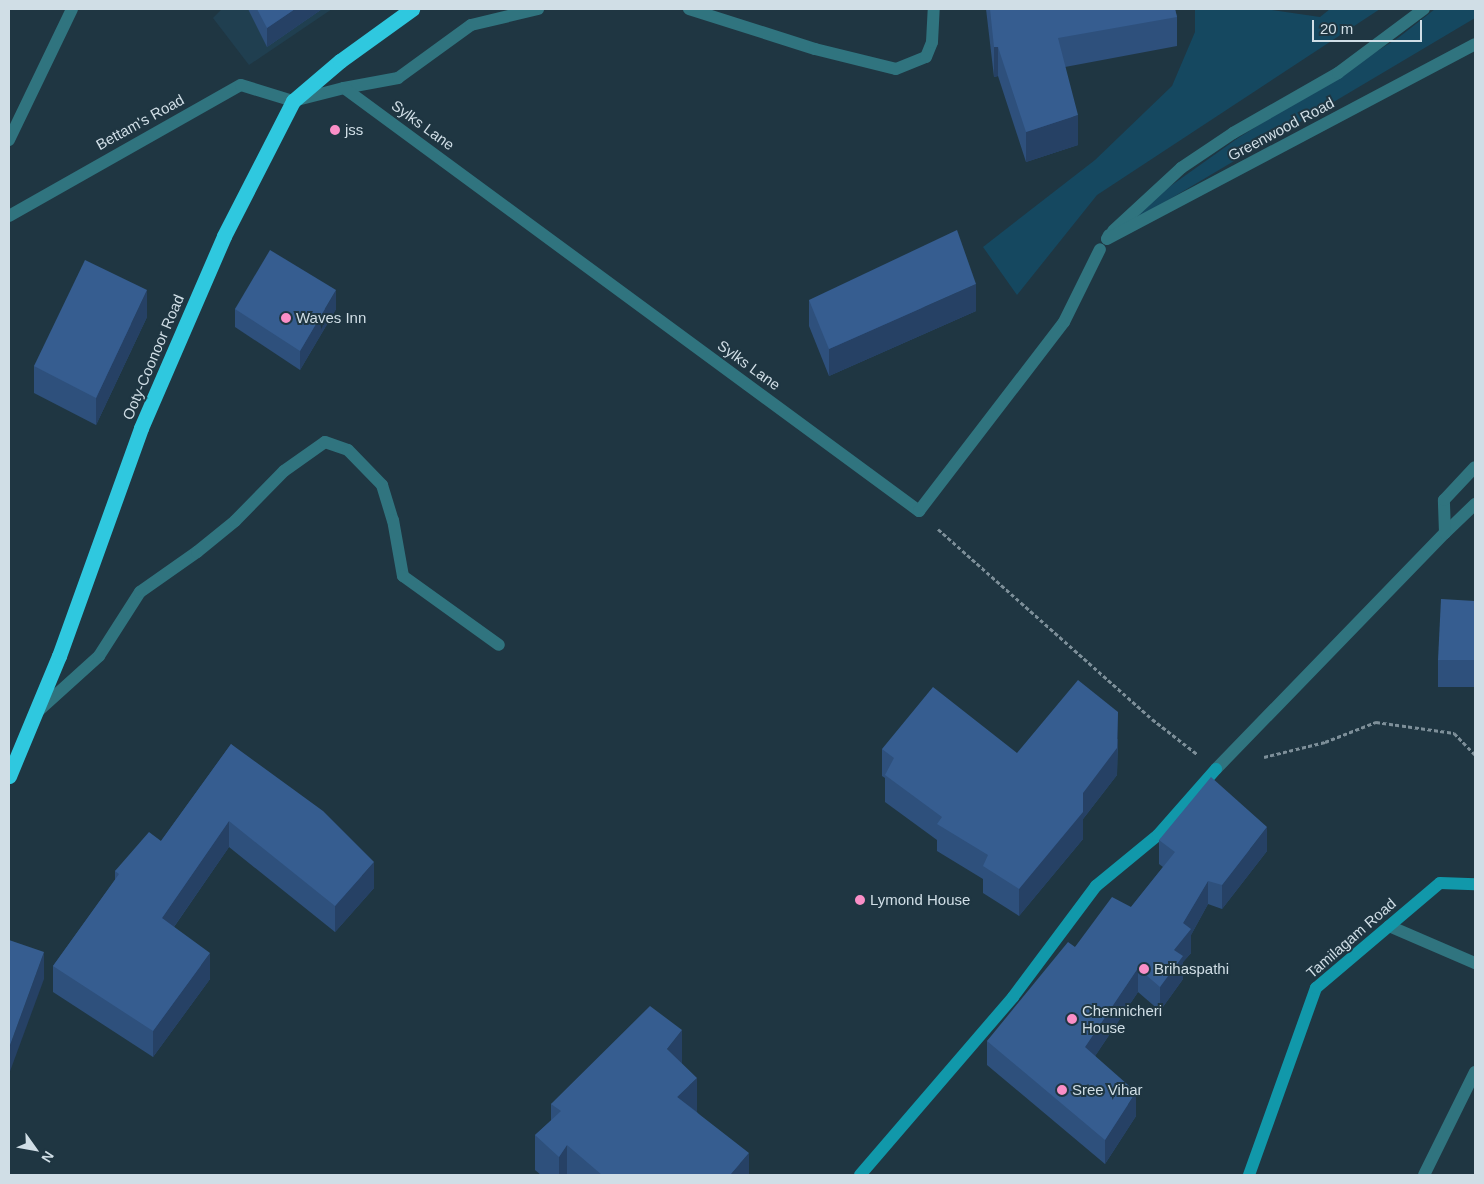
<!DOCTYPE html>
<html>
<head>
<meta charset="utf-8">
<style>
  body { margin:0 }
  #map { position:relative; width:1484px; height:1184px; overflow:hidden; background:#1f3642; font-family:Helvetica,sans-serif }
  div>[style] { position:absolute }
  .built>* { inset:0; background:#203f50 }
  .green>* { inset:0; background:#154860 }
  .path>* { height:3px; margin-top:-1.5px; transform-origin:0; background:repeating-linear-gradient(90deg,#7d8f99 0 4px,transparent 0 6.5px) }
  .lane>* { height:12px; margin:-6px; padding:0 6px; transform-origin:6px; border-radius:6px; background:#30747f }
  .street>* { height:12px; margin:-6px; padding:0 6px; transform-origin:6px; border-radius:6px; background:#30747f }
  .secondary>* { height:12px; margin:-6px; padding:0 6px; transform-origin:6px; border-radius:6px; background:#1198aa }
  .highway>* { height:15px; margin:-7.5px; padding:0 7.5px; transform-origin:7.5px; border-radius:7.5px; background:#2fc8df }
  .wall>* { inset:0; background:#2e507c }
  .shaded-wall>* { inset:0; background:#264165 }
  .building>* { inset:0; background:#365d90 }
  .dots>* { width:14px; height:14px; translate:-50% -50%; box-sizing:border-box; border:2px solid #1f3642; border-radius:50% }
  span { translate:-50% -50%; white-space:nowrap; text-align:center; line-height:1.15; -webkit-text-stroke:4px #1f3642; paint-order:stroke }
  .street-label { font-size:15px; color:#d0dee6 }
  .poi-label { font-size:15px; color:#d0dee6 }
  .left { translate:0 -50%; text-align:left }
  .frame { position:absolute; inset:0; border:10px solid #d0dee6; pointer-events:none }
  .north { position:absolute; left:10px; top:1124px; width:50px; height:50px; -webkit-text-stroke:4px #1f3642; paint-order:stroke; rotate:122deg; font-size:14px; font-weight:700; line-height:20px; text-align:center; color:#d0dee6 }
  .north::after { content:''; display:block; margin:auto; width:18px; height:22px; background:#d0dee6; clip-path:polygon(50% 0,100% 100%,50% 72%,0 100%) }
  .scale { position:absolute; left:1312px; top:20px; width:110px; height:22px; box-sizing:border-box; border:2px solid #d0dee6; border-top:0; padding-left:6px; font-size:15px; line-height:18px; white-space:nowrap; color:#d0dee6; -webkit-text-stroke:4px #1f3642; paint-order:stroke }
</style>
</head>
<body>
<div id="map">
  <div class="built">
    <i style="clip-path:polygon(222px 9px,332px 9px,249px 65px,213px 18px)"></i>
  </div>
  <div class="green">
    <i style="clip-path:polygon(1195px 9px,1264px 9px,1320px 17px,1330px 9px,1380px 9px,1097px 195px,1017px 295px,983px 247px,1095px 160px,1172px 86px,1195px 32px)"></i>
    <i style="clip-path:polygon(1435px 9px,1475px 9px,1475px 18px,1138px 218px,1141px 207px,1238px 138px,1398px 38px)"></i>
  </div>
  <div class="path">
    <i style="left:938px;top:529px;width:286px;rotate:41.6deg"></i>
    <i style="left:1152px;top:719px;width:57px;rotate:37.9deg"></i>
    <i style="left:1264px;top:757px;width:63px;rotate:-13.8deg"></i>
    <i style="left:1325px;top:742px;width:55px;rotate:-21.4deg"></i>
    <i style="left:1376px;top:722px;width:79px;rotate:8deg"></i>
    <i style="left:1454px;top:733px;width:30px;rotate:46deg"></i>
  </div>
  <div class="lane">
    <i style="left:1113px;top:231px;width:93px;rotate:-42.8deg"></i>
    <i style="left:1181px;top:168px;width:63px;rotate:-33.9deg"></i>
    <i style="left:1233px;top:133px;width:121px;rotate:-29.7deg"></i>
    <i style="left:1338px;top:73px;width:107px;rotate:-36.7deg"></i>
    <i style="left:1109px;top:235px;width:4px;rotate:117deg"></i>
    <i style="left:1107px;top:239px;width:416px;rotate:-27.9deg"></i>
  </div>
  <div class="street">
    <i style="left:689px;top:9px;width:132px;rotate:17.6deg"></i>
    <i style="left:815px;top:49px;width:83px;rotate:13.9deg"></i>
    <i style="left:896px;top:69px;width:32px;rotate:-22deg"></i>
    <i style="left:926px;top:57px;width:16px;rotate:-68deg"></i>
    <i style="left:932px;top:42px;width:33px;rotate:-87deg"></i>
    <i style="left:344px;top:88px;width:55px;rotate:-10.5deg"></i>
    <i style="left:398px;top:78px;width:90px;rotate:-36deg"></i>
    <i style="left:471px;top:25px;width:69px;rotate:-13.4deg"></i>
    <i style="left:9px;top:140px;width:145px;rotate:-64.3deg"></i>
    <i style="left:9px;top:216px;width:266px;rotate:-29.5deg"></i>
    <i style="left:241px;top:85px;width:54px;rotate:17.1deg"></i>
    <i style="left:293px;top:101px;width:53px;rotate:-14.3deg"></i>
    <i style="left:344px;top:88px;width:714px;rotate:36.34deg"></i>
    <i style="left:919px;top:511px;width:238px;rotate:-52.5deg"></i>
    <i style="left:1064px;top:322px;width:81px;rotate:-63.7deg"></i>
    <i style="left:1445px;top:533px;width:42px;rotate:-44deg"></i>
    <i style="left:36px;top:713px;width:85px;rotate:-42.1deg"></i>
    <i style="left:99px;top:656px;width:76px;rotate:-57.4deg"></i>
    <i style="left:140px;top:592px;width:70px;rotate:-35.1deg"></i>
    <i style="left:197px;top:552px;width:49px;rotate:-39.2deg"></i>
    <i style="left:235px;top:521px;width:70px;rotate:-45.6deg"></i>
    <i style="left:284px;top:471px;width:50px;rotate:-35.3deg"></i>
    <i style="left:325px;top:442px;width:24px;rotate:19deg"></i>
    <i style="left:348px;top:450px;width:49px;rotate:45.8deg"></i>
    <i style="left:382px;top:485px;width:37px;rotate:73deg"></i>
    <i style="left:393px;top:520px;width:57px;rotate:79.9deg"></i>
    <i style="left:403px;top:576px;width:118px;rotate:35.7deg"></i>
    <i style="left:1216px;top:769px;width:329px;rotate:-45.9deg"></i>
    <i style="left:1445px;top:533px;width:33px;rotate:-92deg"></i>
    <i style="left:1444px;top:500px;width:45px;rotate:-46.8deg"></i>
    <i style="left:1389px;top:926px;width:94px;rotate:23.3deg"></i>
    <i style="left:1424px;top:1175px;width:115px;rotate:-63.7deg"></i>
  </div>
  <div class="secondary">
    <i style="left:860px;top:1175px;width:235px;rotate:-49.3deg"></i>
    <i style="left:1013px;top:997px;width:139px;rotate:-53.2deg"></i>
    <i style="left:1096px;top:886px;width:80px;rotate:-39.4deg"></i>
    <i style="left:1158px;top:835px;width:88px;rotate:-48.7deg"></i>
    <i style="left:1249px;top:1175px;width:199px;rotate:-70.3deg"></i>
    <i style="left:1316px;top:988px;width:162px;rotate:-40.3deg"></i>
    <i style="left:1440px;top:883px;width:35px;rotate:2deg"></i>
  </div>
  <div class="highway">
    <i style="left:9px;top:776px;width:130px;rotate:-67.4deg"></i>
    <i style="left:59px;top:656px;width:242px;rotate:-70.2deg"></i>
    <i style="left:141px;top:428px;width:209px;rotate:-66.6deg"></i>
    <i style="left:224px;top:236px;width:152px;rotate:-62.9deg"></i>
    <i style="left:293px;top:101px;width:62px;rotate:-40.4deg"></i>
    <i style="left:340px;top:61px;width:89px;rotate:-35.8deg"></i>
  </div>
  <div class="wall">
    <i style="clip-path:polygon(248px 9px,322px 9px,267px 47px)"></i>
    <i style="clip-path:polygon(986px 9px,1175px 9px,1177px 17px,1177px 46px,1065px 67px,1078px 145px,1026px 162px,998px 76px,994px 77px)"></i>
    <i style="clip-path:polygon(809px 300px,976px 311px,829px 376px,809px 326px)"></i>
    <i style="clip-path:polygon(235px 309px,336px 309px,300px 370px,235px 327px)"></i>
    <i style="clip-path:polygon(147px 317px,96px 425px,34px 393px,34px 366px)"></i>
    <i style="clip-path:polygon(1475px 601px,1475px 687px,1438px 687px,1438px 660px)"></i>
    <i style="clip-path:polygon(1118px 739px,1117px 775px,1083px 819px,1083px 839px,1019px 916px,983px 893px,983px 879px,937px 851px,937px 840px,885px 802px,885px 778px,882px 776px,882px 749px,1017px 753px)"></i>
    <i style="clip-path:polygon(231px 744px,374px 888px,335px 932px,229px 847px,174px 927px,210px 979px,153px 1057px,53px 992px,53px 966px,115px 880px,115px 871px,161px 841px)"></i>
    <i style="clip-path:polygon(1159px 840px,1267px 851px,1222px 909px,1208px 904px,1191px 935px,1191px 953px,1183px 962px,1183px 979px,1160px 1011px,1138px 992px,1095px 1056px,1136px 1116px,1105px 1164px,987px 1065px,987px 1041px,1075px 947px,1131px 907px,1163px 867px,1159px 864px)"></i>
    <i style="clip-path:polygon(682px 1064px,697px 1112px,749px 1175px,541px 1175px,535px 1170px,535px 1135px,551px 1121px,551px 1104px)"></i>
  </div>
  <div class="shaded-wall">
    <i style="clip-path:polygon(295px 9px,322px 9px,267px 47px,267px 28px)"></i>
    <i style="clip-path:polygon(994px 47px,998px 47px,998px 76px,994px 77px)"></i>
    <i style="clip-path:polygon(1078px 115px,1078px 145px,1026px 162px,1026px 132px)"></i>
    <i style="clip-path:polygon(976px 284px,976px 311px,829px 376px,829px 349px)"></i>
    <i style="clip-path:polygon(147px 290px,147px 317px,96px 425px,96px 398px)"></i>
    <i style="clip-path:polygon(336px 290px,336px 309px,300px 370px,300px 351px)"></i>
    <i style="clip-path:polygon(1118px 712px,1117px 775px,1083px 819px,1083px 839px,1019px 916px,1019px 889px)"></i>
    <i style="clip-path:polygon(229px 821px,229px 847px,162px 944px,162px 918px)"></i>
    <i style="clip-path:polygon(1267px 827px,1267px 851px,1222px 909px,1222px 885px)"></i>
    <i style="clip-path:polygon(374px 862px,374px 888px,335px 932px,335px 906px)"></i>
    <i style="clip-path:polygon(1208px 881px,1208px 904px,1191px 935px,1191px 953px,1183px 962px,1183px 979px,1160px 1011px,1160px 987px,1183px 923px)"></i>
    <i style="clip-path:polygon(44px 952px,44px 979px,9px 1074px,9px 1048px)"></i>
    <i style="clip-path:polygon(210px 953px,210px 979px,153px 1057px,153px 1031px)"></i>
    <i style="clip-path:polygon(1138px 968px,1138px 992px,1085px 1071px,1085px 1047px)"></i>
    <i style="clip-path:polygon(682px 1030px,682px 1064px,667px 1049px)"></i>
    <i style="clip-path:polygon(697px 1078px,697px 1112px,677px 1097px)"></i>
    <i style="clip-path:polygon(1136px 1092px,1136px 1116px,1105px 1164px,1105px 1140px)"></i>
    <i style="clip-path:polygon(567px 1145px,567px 1175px,559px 1175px,559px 1157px)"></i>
    <i style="clip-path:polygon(749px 1153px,749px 1175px,730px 1175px)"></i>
  </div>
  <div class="building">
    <i style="clip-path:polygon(257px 9px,295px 9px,267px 28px)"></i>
    <i style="clip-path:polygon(990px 9px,1175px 9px,1177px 17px,1058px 38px,1078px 115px,1026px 132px,998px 47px,994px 47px)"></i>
    <i style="clip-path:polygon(957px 230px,976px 284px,829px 349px,809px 300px)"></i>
    <i style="clip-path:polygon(270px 250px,336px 290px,300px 351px,235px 309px)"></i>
    <i style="clip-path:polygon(85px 260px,147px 290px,96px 398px,34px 366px)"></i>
    <i style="clip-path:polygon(1441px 599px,1475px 601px,1475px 660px,1438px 660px)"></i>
    <i style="clip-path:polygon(1078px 680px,1118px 712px,1117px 748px,1083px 793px,1083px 812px,1019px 889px,983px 866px,988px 855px,937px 824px,942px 817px,885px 775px,894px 758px,882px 749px,933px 687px,1017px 753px)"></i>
    <i style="clip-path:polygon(231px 744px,323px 811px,374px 862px,335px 906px,229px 821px,162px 918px,210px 953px,153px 1031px,53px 966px,119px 874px,115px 871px,149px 832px,161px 841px)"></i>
    <i style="clip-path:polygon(1211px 777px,1267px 827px,1222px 885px,1208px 881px,1183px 923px,1191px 929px,1174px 950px,1183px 956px,1160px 987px,1138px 968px,1085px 1047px,1136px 1092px,1105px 1140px,987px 1041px,1068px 942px,1075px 947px,1112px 897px,1131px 907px,1175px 852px,1159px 840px)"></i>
    <i style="clip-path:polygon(9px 940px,44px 952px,9px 1048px)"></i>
    <i style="clip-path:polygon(650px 1006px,682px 1030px,667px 1049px,697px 1078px,677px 1097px,749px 1153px,730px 1175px,602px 1175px,567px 1145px,559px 1157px,535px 1135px,561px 1111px,551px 1104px)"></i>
  </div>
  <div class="dots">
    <i style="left:335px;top:130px;background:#fa8fc7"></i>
    <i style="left:286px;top:318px;background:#fa8fc7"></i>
    <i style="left:860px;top:900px;background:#fa8fc7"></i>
    <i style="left:1144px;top:969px;background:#fa8fc7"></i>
    <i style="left:1072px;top:1019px;background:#fa8fc7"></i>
    <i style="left:1062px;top:1090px;background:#fa8fc7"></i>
  </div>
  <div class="street-label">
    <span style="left:140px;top:122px;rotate:-29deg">Bettam's Road</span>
    <span style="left:423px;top:125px;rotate:36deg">Sylks Lane</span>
    <span style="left:1281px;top:129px;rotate:-28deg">Greenwood Road</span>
    <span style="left:153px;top:357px;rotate:-67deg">Ooty-Coonoor Road</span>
    <span style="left:749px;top:365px;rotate:36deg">Sylks Lane</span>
    <span style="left:1351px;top:938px;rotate:-41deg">Tamilagam Road</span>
  </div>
  <div class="poi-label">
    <span class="left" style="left:345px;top:130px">jss</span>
    <span class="left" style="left:296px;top:318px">Waves Inn</span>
    <span class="left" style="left:870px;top:900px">Lymond House</span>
    <span class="left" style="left:1154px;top:969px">Brihaspathi</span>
    <span class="left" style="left:1082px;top:1019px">Chennicheri<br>House</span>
    <span class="left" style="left:1072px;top:1090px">Sree Vihar</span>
  </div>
  <div class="frame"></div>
  <div class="north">N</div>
  <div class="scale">20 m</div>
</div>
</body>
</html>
